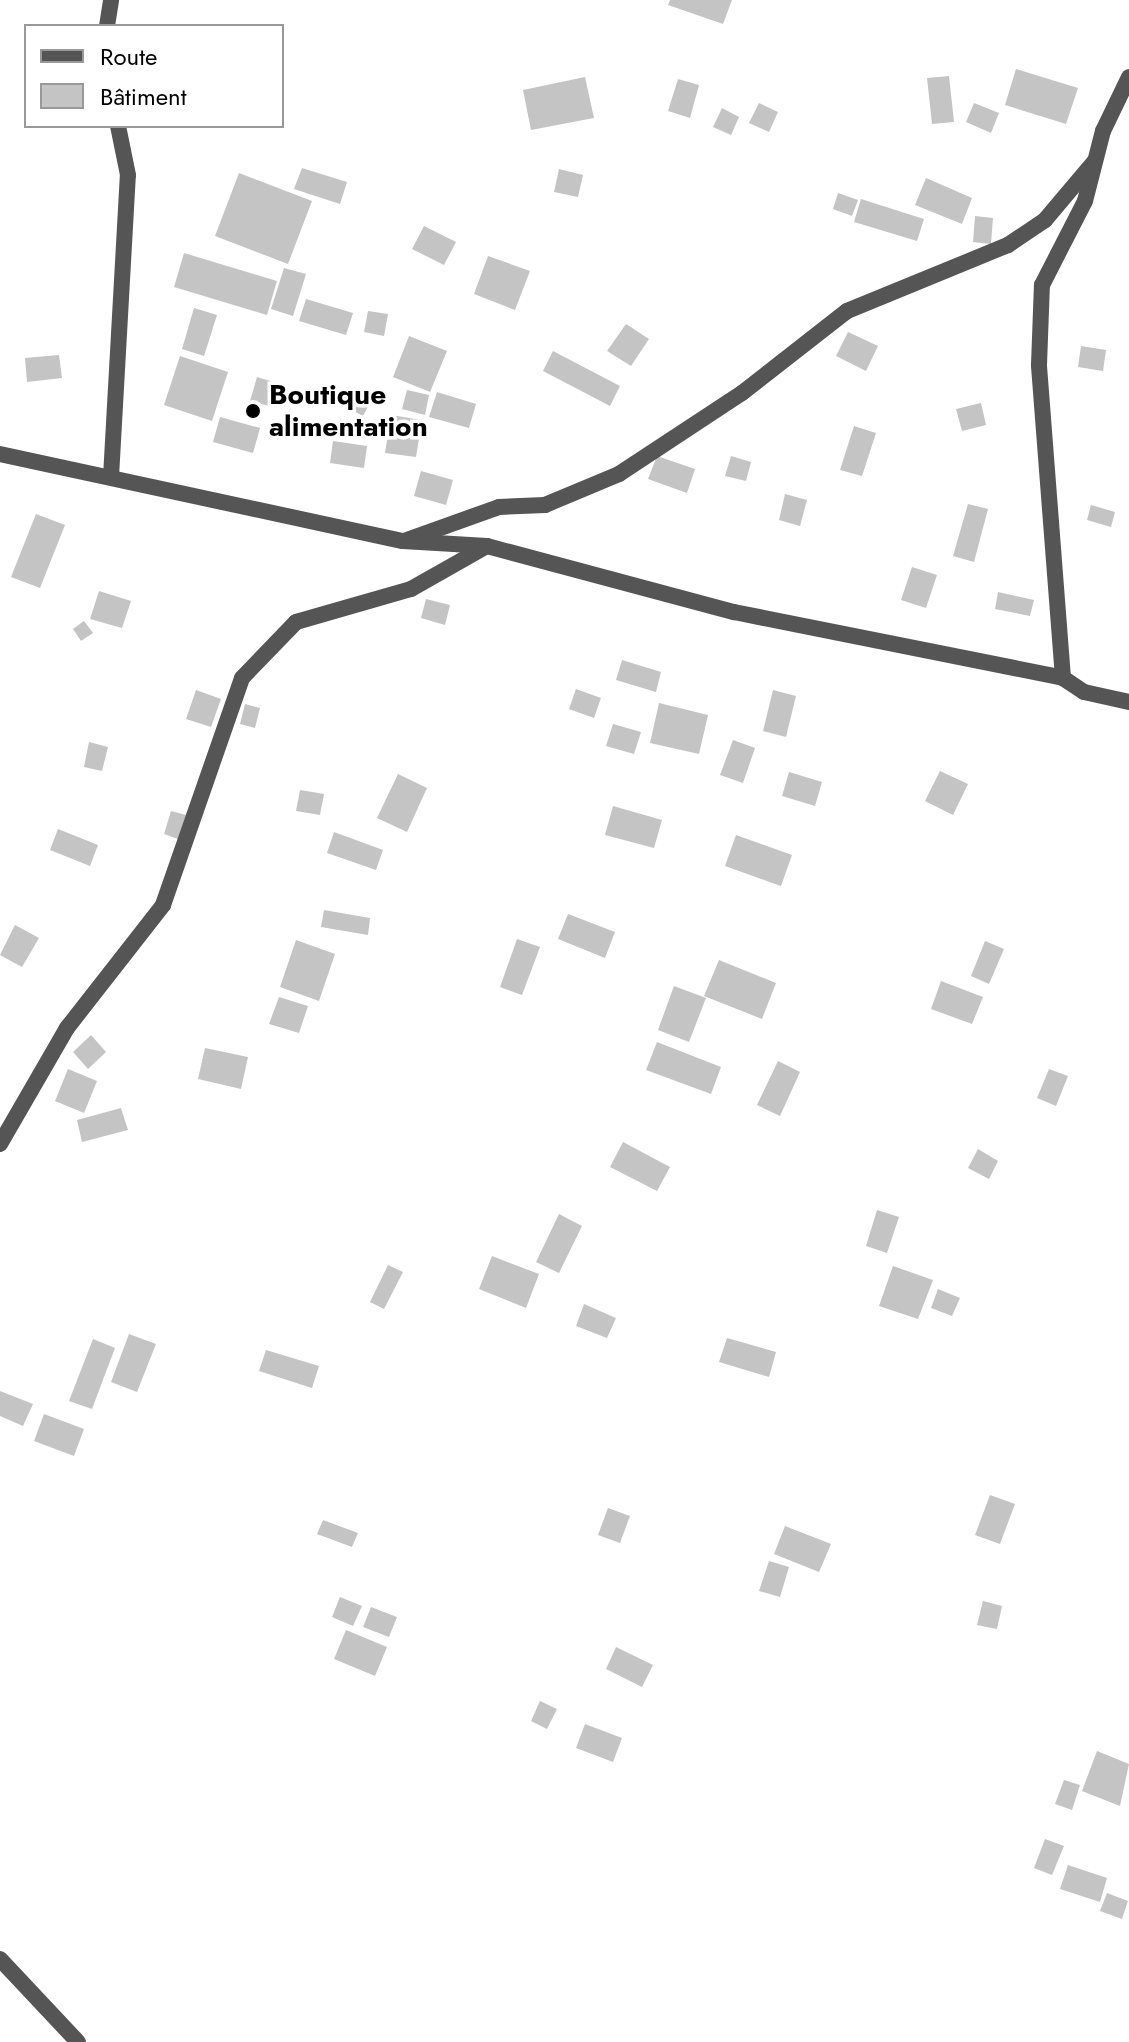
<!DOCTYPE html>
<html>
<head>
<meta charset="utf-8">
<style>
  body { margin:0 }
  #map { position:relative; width:1129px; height:2042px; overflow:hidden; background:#fff; font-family:Jost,sans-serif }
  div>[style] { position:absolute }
  .building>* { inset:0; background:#c4c4c4 }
  .minor>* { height:16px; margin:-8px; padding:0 8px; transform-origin:8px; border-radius:8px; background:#555 }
  .tertiary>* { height:16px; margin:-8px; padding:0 8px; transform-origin:8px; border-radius:8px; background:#555 }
  .dots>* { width:22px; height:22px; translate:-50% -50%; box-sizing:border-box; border:4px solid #fff; border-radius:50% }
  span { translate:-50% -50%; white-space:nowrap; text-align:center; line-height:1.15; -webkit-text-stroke:7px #fff; paint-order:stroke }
  .poi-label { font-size:28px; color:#000; font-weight:700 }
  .left { translate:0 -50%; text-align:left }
  .legend { position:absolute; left:24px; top:24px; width:260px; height:104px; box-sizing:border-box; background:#fff; border:2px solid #999; margin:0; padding:10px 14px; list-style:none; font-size:24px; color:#000 }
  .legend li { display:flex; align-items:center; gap:16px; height:40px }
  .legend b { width:40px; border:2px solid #999 }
</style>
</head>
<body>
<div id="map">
  <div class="building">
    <i style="clip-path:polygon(670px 0,732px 0,723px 24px,668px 5px)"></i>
    <i style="clip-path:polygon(1016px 69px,1078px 88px,1066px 124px,1005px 105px)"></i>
    <i style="clip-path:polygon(949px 76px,954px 122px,932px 124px,927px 78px)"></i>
    <i style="clip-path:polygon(585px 77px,594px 118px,531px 130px,523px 90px)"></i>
    <i style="clip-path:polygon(678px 79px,699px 85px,690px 118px,668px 111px)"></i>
    <i style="clip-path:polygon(759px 103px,778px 112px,769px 132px,749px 123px)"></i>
    <i style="clip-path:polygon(974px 103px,999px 113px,991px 133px,966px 122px)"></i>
    <i style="clip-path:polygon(722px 108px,739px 117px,731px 135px,713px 127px)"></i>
    <i style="clip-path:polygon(302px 168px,347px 182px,340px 204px,294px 189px)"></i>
    <i style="clip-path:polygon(559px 169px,583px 175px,578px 197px,554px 192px)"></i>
    <i style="clip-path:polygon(239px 173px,312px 201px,288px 264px,215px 236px)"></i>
    <i style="clip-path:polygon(926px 178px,972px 198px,962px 224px,915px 205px)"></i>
    <i style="clip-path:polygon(838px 193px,858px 200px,852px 216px,833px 209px)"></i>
    <i style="clip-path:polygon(861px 199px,924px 219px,917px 241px,854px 222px)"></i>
    <i style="clip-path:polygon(975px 216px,993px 218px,991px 244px,973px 242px)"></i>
    <i style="clip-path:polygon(424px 226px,456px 242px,444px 265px,412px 249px)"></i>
    <i style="clip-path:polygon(184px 253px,277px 281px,267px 315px,174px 287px)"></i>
    <i style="clip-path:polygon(488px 256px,530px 271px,515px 310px,474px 294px)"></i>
    <i style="clip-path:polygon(284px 268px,306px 274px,293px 316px,271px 309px)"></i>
    <i style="clip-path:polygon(306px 299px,353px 313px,346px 335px,299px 321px)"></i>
    <i style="clip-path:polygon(194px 308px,217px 315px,204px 356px,182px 349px)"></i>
    <i style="clip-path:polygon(368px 311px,388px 314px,384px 336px,364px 332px)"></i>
    <i style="clip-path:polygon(626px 324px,649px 339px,631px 366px,607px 351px)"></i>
    <i style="clip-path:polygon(848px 332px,878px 346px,866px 371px,836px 356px)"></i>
    <i style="clip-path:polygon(409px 336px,447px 351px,430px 392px,393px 377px)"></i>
    <i style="clip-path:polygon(1081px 346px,1106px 350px,1103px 371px,1078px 367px)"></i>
    <i style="clip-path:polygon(553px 351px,620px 386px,610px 406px,543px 371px)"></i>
    <i style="clip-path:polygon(59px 355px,62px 378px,27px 382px,25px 358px)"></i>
    <i style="clip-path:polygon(180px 356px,228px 372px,212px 421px,164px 405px)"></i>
    <i style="clip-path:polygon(257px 377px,280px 384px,273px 407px,250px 401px)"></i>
    <i style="clip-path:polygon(354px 387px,373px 397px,363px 416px,344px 406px)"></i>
    <i style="clip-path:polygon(407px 390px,429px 395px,425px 415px,402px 409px)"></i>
    <i style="clip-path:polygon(437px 392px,476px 404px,469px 428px,429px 417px)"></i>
    <i style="clip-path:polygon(981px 403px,986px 425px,962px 431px,956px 409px)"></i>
    <i style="clip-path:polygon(391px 415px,422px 420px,416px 457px,385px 453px)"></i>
    <i style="clip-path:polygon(220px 417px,260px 428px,253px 453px,213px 442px)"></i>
    <i style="clip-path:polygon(854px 426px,876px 433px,862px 476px,840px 470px)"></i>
    <i style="clip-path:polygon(333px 441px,367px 446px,364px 468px,330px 463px)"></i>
    <i style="clip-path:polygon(657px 456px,695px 469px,687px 493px,648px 479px)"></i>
    <i style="clip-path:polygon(731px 456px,751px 462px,746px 481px,725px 476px)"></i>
    <i style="clip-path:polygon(421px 471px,453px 480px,446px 505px,414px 496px)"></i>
    <i style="clip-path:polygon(785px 494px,807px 500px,800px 526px,779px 520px)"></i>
    <i style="clip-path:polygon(968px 504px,988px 509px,974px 562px,953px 556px)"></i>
    <i style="clip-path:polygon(1091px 505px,1115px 512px,1111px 527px,1087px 520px)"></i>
    <i style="clip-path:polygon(36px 514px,65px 525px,40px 588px,11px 577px)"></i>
    <i style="clip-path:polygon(912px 567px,937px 575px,926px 608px,901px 600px)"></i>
    <i style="clip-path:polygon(99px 591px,131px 601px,122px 628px,90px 619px)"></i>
    <i style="clip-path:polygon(998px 592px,1034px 600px,1030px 616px,995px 609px)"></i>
    <i style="clip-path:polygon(426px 599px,450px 605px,445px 625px,421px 618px)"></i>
    <i style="clip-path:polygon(84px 621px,93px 633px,81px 641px,73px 629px)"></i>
    <i style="clip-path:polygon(622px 660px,661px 672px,656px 692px,616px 680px)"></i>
    <i style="clip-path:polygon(576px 689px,601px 698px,594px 718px,569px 709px)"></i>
    <i style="clip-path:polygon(196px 690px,221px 699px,211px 727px,186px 719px)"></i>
    <i style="clip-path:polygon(773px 690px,796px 696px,786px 737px,763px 731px)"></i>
    <i style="clip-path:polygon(659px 703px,708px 715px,699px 754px,650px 743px)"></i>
    <i style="clip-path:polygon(245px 704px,260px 708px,255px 728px,240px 724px)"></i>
    <i style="clip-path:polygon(613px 724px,641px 732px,634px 754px,606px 746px)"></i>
    <i style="clip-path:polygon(733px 740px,755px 748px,743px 783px,720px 775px)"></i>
    <i style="clip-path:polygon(89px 742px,108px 747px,102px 771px,84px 767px)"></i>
    <i style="clip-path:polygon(940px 771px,968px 784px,953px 815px,925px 801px)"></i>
    <i style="clip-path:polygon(789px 772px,822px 782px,815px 806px,782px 796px)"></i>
    <i style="clip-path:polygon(398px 774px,427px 788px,407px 832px,377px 818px)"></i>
    <i style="clip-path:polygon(300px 790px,324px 794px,320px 815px,296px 811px)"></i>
    <i style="clip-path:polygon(613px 806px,662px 820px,654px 848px,605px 835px)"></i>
    <i style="clip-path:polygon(171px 811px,186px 815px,178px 839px,164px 834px)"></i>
    <i style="clip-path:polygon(58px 829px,98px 845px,90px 866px,50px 850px)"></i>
    <i style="clip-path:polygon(334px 832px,383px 850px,376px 870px,327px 853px)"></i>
    <i style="clip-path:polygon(736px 835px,792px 855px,781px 886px,725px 866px)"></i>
    <i style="clip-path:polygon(324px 910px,370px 918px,368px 935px,321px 927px)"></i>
    <i style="clip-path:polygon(568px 914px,615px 932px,605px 958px,558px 939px)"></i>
    <i style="clip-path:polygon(15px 925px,39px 938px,22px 967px,0 955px)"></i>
    <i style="clip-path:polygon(517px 939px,540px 947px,522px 995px,500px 987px)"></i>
    <i style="clip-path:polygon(296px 940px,335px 954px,319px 1001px,280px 987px)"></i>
    <i style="clip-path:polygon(985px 941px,1004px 949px,989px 984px,971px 976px)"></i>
    <i style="clip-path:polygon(719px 960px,776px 983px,762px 1019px,704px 996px)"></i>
    <i style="clip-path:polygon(941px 981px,983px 997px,972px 1024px,931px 1009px)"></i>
    <i style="clip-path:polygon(674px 986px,706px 998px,689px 1042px,658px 1030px)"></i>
    <i style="clip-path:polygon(279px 997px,308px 1006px,299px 1033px,269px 1024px)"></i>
    <i style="clip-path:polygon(91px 1035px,106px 1052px,88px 1069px,73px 1052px)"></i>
    <i style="clip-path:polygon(657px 1042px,721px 1067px,711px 1094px,646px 1070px)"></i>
    <i style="clip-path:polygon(205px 1048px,248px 1057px,241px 1089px,198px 1079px)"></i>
    <i style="clip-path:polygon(778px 1061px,800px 1072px,780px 1116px,757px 1105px)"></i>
    <i style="clip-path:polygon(68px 1069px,97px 1081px,84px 1113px,55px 1101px)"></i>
    <i style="clip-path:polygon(1049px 1069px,1068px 1076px,1056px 1106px,1037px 1098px)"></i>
    <i style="clip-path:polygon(121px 1108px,128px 1130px,82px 1142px,77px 1120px)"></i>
    <i style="clip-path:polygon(623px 1142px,670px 1167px,657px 1191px,610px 1167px)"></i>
    <i style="clip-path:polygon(978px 1149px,998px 1161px,989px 1179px,968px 1168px)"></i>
    <i style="clip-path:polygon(877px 1210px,899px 1217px,887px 1253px,866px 1246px)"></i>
    <i style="clip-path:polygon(559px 1214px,582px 1226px,559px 1273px,536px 1262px)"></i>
    <i style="clip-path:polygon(492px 1256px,539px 1274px,526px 1308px,479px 1289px)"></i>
    <i style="clip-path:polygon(388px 1265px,403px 1272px,384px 1309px,370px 1302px)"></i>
    <i style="clip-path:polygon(893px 1266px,933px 1280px,918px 1319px,879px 1306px)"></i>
    <i style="clip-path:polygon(938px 1289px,960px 1298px,952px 1316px,931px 1308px)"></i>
    <i style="clip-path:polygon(584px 1304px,616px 1318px,607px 1338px,576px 1326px)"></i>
    <i style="clip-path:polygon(129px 1334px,156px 1344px,137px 1392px,111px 1382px)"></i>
    <i style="clip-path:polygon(727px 1338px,776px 1352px,769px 1377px,719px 1362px)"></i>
    <i style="clip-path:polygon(93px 1339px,115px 1348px,92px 1409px,69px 1401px)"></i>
    <i style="clip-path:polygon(266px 1350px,319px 1366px,312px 1388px,259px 1371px)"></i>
    <i style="clip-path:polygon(0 1391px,33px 1404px,23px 1426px,0 1416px)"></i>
    <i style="clip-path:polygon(44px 1414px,84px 1429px,74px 1456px,34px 1441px)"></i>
    <i style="clip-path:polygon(990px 1495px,1015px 1504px,1000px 1544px,975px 1535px)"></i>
    <i style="clip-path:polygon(608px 1508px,630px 1516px,620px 1543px,598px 1535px)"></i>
    <i style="clip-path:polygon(323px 1520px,358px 1533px,352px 1547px,317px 1534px)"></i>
    <i style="clip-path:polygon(785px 1526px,831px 1544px,819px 1572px,774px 1554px)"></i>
    <i style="clip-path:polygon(769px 1561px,789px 1567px,780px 1597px,759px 1591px)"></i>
    <i style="clip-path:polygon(340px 1597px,362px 1606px,353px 1626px,332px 1617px)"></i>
    <i style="clip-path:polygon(983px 1601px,1002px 1606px,997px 1629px,977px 1625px)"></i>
    <i style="clip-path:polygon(371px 1607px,397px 1617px,389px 1637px,363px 1627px)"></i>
    <i style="clip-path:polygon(346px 1630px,387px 1647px,375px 1676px,334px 1659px)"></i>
    <i style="clip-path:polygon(616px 1647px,653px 1665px,642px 1687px,606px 1669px)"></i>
    <i style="clip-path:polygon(540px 1701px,557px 1709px,547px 1729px,531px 1721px)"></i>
    <i style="clip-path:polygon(585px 1724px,622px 1738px,613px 1762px,576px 1748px)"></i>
    <i style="clip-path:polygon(1097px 1751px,1129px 1764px,1120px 1806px,1082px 1791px)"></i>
    <i style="clip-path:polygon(1064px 1780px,1080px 1785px,1072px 1810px,1055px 1804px)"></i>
    <i style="clip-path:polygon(1045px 1839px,1064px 1846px,1052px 1875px,1034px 1868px)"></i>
    <i style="clip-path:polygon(1068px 1865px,1107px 1878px,1100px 1902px,1060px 1889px)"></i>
    <i style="clip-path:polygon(1107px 1893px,1128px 1901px,1122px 1919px,1100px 1911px)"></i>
  </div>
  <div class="minor">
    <i style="left:107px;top:26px;width:26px;rotate:-81deg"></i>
    <i style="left:111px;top:477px;width:302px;rotate:-86.8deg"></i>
    <i style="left:128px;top:175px;width:50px;rotate:-101.5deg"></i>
    <i style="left:404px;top:541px;width:101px;rotate:-19.7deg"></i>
    <i style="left:499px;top:507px;width:46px;rotate:-2.5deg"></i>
    <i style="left:545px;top:505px;width:80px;rotate:-22.7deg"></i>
    <i style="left:619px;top:474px;width:147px;rotate:-33.4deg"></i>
    <i style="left:742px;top:393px;width:133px;rotate:-38deg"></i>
    <i style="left:847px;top:311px;width:174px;rotate:-22.3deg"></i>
    <i style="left:1008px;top:245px;width:45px;rotate:-34deg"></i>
    <i style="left:1045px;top:220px;width:76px;rotate:-49.8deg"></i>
    <i style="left:1063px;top:678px;width:314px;rotate:-94.4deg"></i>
    <i style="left:1039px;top:365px;width:80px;rotate:-87.9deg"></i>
    <i style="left:1042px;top:285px;width:94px;rotate:-62.9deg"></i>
    <i style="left:1085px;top:201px;width:72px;rotate:-75.6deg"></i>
    <i style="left:1103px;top:131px;width:60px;rotate:-64.3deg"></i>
    <i style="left:0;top:1144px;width:134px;rotate:-60deg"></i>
    <i style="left:67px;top:1028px;width:156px;rotate:-52deg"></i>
    <i style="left:163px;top:905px;width:240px;rotate:-70.8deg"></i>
    <i style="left:242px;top:678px;width:78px;rotate:-46deg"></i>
    <i style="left:296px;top:622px;width:120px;rotate:-16deg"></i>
    <i style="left:411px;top:589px;width:87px;rotate:-29.5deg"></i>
    <i style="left:0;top:1959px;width:114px;rotate:46.8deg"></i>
  </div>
  <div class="tertiary">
    <i style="left:0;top:454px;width:412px;rotate:12.2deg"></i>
    <i style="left:403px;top:541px;width:84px;rotate:3.4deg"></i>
    <i style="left:487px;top:546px;width:256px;rotate:15deg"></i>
    <i style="left:734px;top:612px;width:336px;rotate:11.3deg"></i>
    <i style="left:1063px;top:678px;width:25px;rotate:34deg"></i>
    <i style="left:1084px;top:692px;width:46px;rotate:12.5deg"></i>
  </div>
  <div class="dots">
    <i style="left:253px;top:411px;background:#000"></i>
  </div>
  <div class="poi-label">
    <span class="left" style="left:269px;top:411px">Boutique<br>alimentation</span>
  </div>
  <ul class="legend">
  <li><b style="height:10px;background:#555"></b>Route</li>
  <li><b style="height:22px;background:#c4c4c4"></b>Bâtiment</li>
  </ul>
</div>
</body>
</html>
